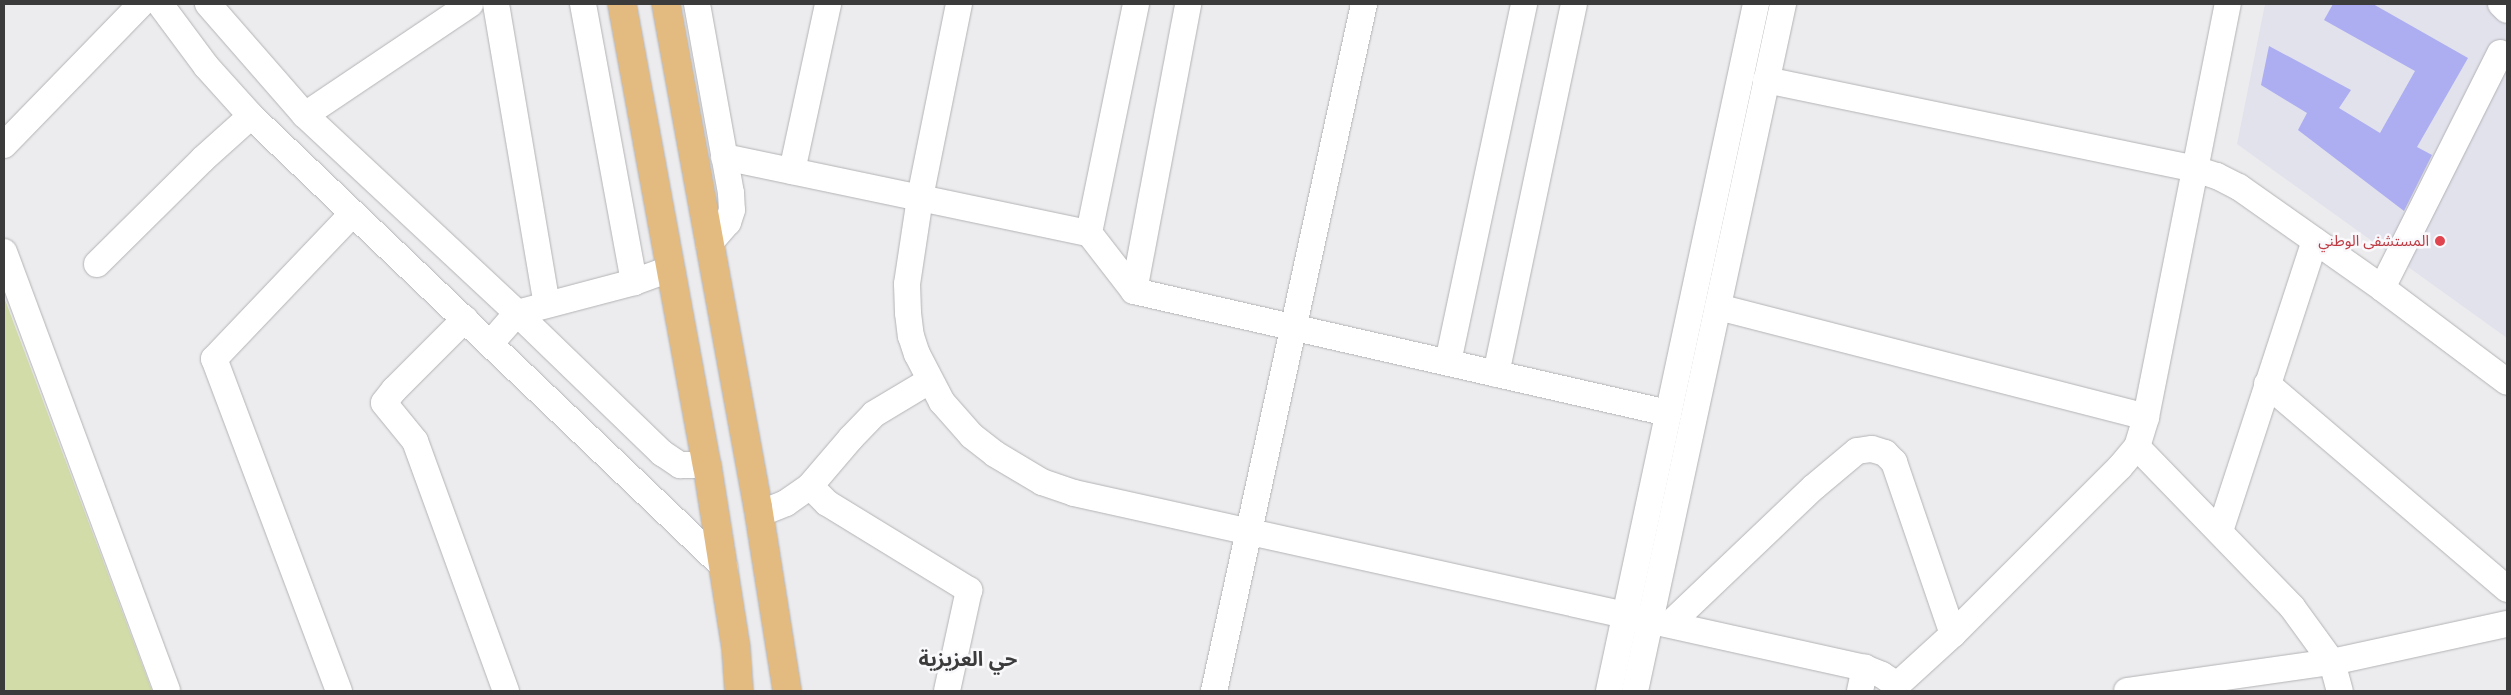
<!DOCTYPE html>
<html>
<head>
<meta charset="utf-8">
<style>
  body { margin:0 }
  #map { position:relative; width:2511px; height:695px; overflow:hidden; background:#ececee; font-family:Quicksand,"Noto Sans Arabic",sans-serif }
  div>[style] { position:absolute }
  .built>* { inset:0; background:#e1e2ec }
  .green>* { inset:0; background:#d2dca9 }
  .building>* { inset:0; background:#adadf2 }
  .roads { filter:drop-shadow(0 0 1px #b3b3b6) drop-shadow(0 0 1px #b3b3b6) }
  .minor>* { height:26px; margin:-13px; padding:0 13px; transform-origin:13px; border-radius:13px; background:#fff }
  .major>* { height:28px; margin:-14px; padding:0 14px; transform-origin:14px; border-radius:14px; background:#e3bb80 }
  .dots>* { width:14px; height:14px; translate:-50% -50%; box-sizing:border-box; border:2px solid #f9f9fc; border-radius:50% }
  span { translate:-50% -50%; white-space:nowrap; text-align:center; line-height:1.15; -webkit-text-stroke:5px #f9f9fc; paint-order:stroke }
  .health-label { font-size:15px; color:#be3a42 }
  .right { translate:-100% -50%; text-align:right }
  .district-label { font-size:20px; color:#3b3b3c; font-weight:700 }
  .frame { position:absolute; inset:0; border:5px solid #3b3b3c; pointer-events:none }
</style>
</head>
<body>
<div id="map">
  <div class="built">
    <i style="clip-path:polygon(2265px 4px,2507px 4px,2507px 338px,2237px 144px)"></i>
  </div>
  <div class="green">
    <i style="clip-path:polygon(4px 297px,152px 691px,4px 691px)"></i>
  </div>
  <div class="building">
    <i style="clip-path:polygon(2333px 4px,2373px 4px,2468px 58px,2417px 147px,2432px 155px,2404px 211px,2298px 130px,2307px 113px,2261px 85px,2269px 46px,2351px 90px,2339px 108px,2380px 133px,2415px 71px,2324px 20px)"></i>
  </div>
  <div class="roads">
    <div class="minor">
      <i style="left:160px;top:4px;width:77px;rotate:53.4deg"></i>
      <i style="left:206px;top:66px;width:67px;rotate:48deg"></i>
      <i style="left:251px;top:116px;width:654px;rotate:43.64deg"></i>
      <i style="left:208px;top:4px;width:147px;rotate:48.9deg"></i>
      <i style="left:305px;top:115px;width:290px;rotate:43deg"></i>
      <i style="left:517px;top:313px;width:202px;rotate:44deg"></i>
      <i style="left:662px;top:453px;width:22px;rotate:34deg"></i>
      <i style="left:680px;top:465px;width:27px"></i>
      <i style="left:496px;top:4px;width:304px;rotate:80.4deg"></i>
      <i style="left:583px;top:4px;width:283px;rotate:79.6deg"></i>
      <i style="left:697px;top:4px;width:192px;rotate:79.8deg"></i>
      <i style="left:731px;top:193px;width:17px;rotate:87deg"></i>
      <i style="left:732px;top:210px;width:13px;rotate:108deg"></i>
      <i style="left:728px;top:222px;width:29px;rotate:131deg"></i>
      <i style="left:959px;top:4px;width:198px;rotate:101.4deg"></i>
      <i style="left:920px;top:198px;width:87px;rotate:98.6deg"></i>
      <i style="left:907px;top:284px;width:29px;rotate:88deg"></i>
      <i style="left:908px;top:313px;width:23px;rotate:83deg"></i>
      <i style="left:911px;top:336px;width:19px;rotate:72deg"></i>
      <i style="left:917px;top:354px;width:54px;rotate:62.5deg"></i>
      <i style="left:942px;top:402px;width:45px;rotate:48.6deg"></i>
      <i style="left:972px;top:436px;width:29px;rotate:38deg"></i>
      <i style="left:995px;top:454px;width:55px;rotate:30.8deg"></i>
      <i style="left:1042px;top:482px;width:34px;rotate:19deg"></i>
      <i style="left:1074px;top:493px;width:810px;rotate:12.48deg"></i>
      <i style="left:1865px;top:668px;width:18px;rotate:22deg"></i>
      <i style="left:1882px;top:675px;width:11px;rotate:34deg"></i>
      <i style="left:1891px;top:681px;width:12px;rotate:59deg"></i>
      <i style="left:2501px;top:4px;width:8px;rotate:45deg"></i>
      <i style="left:1766px;top:80px;width:438px;rotate:11.7deg"></i>
      <i style="left:2195px;top:169px;width:23px;rotate:18deg"></i>
      <i style="left:2217px;top:176px;width:25px;rotate:27deg"></i>
      <i style="left:2239px;top:187px;width:175px;rotate:35.2deg"></i>
      <i style="left:2382px;top:288px;width:156px;rotate:36.9deg"></i>
      <i style="left:305px;top:115px;width:199px;rotate:-33.9deg"></i>
      <i style="left:4px;top:145px;width:197px;rotate:-45.8deg"></i>
      <i style="left:724px;top:157px;width:373px;rotate:11.8deg"></i>
      <i style="left:1089px;top:233px;width:73px;rotate:52.2deg"></i>
      <i style="left:1134px;top:291px;width:548px;rotate:12.87deg"></i>
      <i style="left:792px;top:171px;width:171px;rotate:-77.8deg"></i>
      <i style="left:1089px;top:233px;width:234px;rotate:-78.4deg"></i>
      <i style="left:4px;top:252px;width:468px;rotate:69.6deg"></i>
      <i style="left:97px;top:264px;width:149px;rotate:-44.7deg"></i>
      <i style="left:203px;top:159px;width:64px;rotate:-41.9deg"></i>
      <i style="left:2382px;top:288px;width:263px;rotate:-63.3deg"></i>
      <i style="left:1134px;top:291px;width:292px;rotate:-79.3deg"></i>
      <i style="left:1718px;top:307px;width:442px;rotate:14.4deg"></i>
      <i style="left:465px;top:319px;width:100px;rotate:135deg"></i>
      <i style="left:394px;top:390px;width:16px;rotate:128deg"></i>
      <i style="left:384px;top:403px;width:49px;rotate:50.8deg"></i>
      <i style="left:415px;top:441px;width:266px;rotate:70deg"></i>
      <i style="left:490px;top:344px;width:41px;rotate:-48.9deg"></i>
      <i style="left:517px;top:313px;width:121px;rotate:-14.8deg"></i>
      <i style="left:634px;top:282px;width:38px;rotate:-20deg"></i>
      <i style="left:1448px;top:362px;width:366px;rotate:-78deg"></i>
      <i style="left:1496px;top:374px;width:378px;rotate:-78.1deg"></i>
      <i style="left:2267px;top:384px;width:316px;rotate:40.5deg"></i>
      <i style="left:2137px;top:447px;width:223px;rotate:45.9deg"></i>
      <i style="left:2292px;top:607px;width:68px;rotate:54deg"></i>
      <i style="left:2332px;top:662px;width:30px;rotate:75deg"></i>
      <i style="left:810px;top:486px;width:24px;rotate:45deg"></i>
      <i style="left:827px;top:503px;width:167px;rotate:31.5deg"></i>
      <i style="left:969px;top:590px;width:103px;rotate:102.3deg"></i>
      <i style="left:759px;top:514px;width:29px;rotate:-22deg"></i>
      <i style="left:786px;top:503px;width:29px;rotate:-35deg"></i>
      <i style="left:810px;top:486px;width:63px;rotate:-49.5deg"></i>
      <i style="left:851px;top:438px;width:33px;rotate:-46deg"></i>
      <i style="left:874px;top:414px;width:64px;rotate:-31deg"></i>
      <i style="left:2220px;top:531px;width:305px;rotate:-71.9deg"></i>
      <i style="left:1671px;top:623px;width:197px;rotate:-43.6deg"></i>
      <i style="left:1814px;top:487px;width:56px;rotate:-39.9deg"></i>
      <i style="left:1857px;top:451px;width:15px;rotate:-8deg"></i>
      <i style="left:1872px;top:449px;width:14px;rotate:17deg"></i>
      <i style="left:1885px;top:453px;width:13px;rotate:45deg"></i>
      <i style="left:1894px;top:462px;width:182px;rotate:71.1deg"></i>
      <i style="left:1895px;top:687px;width:79px;rotate:-42.4deg"></i>
      <i style="left:1953px;top:634px;width:236px;rotate:-45deg"></i>
      <i style="left:2120px;top:467px;width:26px;rotate:-50deg"></i>
      <i style="left:2137px;top:447px;width:31px;rotate:-73deg"></i>
      <i style="left:2146px;top:417px;width:421px;rotate:-78.8deg"></i>
      <i style="left:339px;top:691px;width:355px;rotate:-110.6deg"></i>
      <i style="left:214px;top:359px;width:200px;rotate:-46.4deg"></i>
      <i style="left:1214px;top:691px;width:703px;rotate:-77.68deg"></i>
      <i style="left:1609px;top:691px;width:703px;rotate:-77.92deg"></i>
      <i style="left:1635px;top:691px;width:703px;rotate:-77.84deg"></i>
      <i style="left:1860px;top:691px;width:24px;rotate:-78deg"></i>
      <i style="left:2127px;top:691px;width:207px;rotate:-8.1deg"></i>
      <i style="left:2332px;top:662px;width:179px;rotate:-12.3deg"></i>
    </div>
    <div class="major">
      <i style="left:622px;top:4px;width:469px;rotate:79.6deg"></i>
      <i style="left:707px;top:465px;width:186px;rotate:81deg"></i>
      <i style="left:736px;top:649px;width:42px;rotate:85.9deg"></i>
      <i style="left:666px;top:4px;width:511px;rotate:79.64deg"></i>
      <i style="left:758px;top:507px;width:186px;rotate:81deg"></i>
    </div>
  </div>
  <div class="dots">
    <i style="left:2440px;top:241px;background:#e0444e"></i>
  </div>
  <div class="health-label">
    <span class="right" style="left:2429px;top:241px">المستشفى الوطني</span>
  </div>
  <div class="district-label">
    <span style="left:968px;top:658px">حي العزيزية</span>
  </div>
  <div class="frame"></div>
</div>
</body>
</html>
